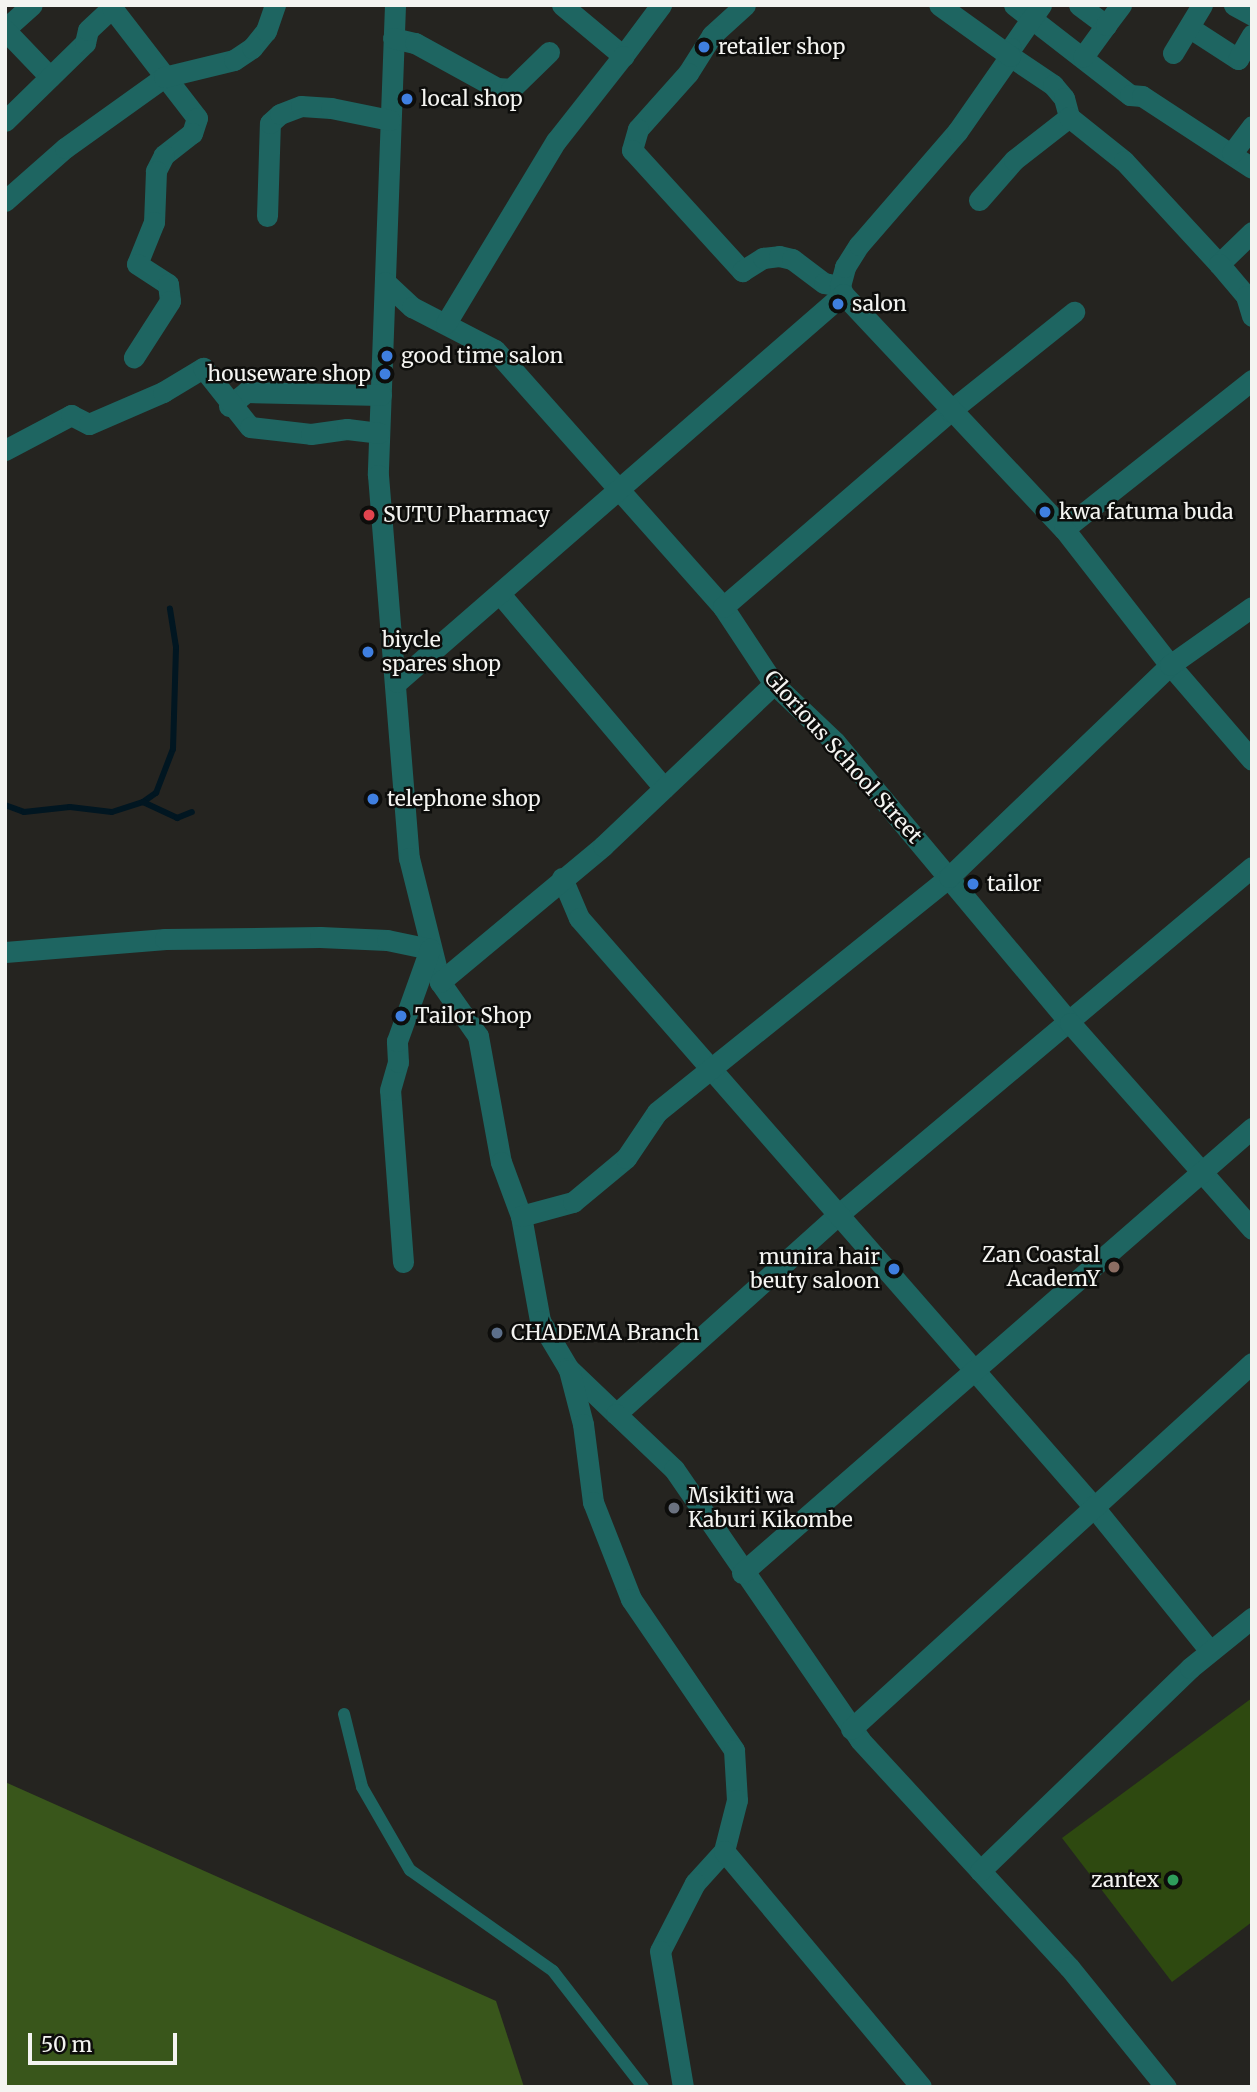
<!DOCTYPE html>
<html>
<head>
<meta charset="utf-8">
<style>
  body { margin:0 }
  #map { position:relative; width:1257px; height:2092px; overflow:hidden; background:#252420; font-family:Merriweather,serif }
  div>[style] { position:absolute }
  .green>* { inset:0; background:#2e4910 }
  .forest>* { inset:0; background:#39561b }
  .stream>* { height:6px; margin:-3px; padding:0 3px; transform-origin:3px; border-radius:3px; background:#011621 }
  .lane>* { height:12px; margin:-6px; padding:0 6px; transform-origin:6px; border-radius:6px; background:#1e6561 }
  .street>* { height:21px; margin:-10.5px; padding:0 10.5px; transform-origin:10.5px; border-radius:10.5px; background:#1e6561 }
  .dots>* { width:19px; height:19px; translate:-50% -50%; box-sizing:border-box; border:4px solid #0d0d0b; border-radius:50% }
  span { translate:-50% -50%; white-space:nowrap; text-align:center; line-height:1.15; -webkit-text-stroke:5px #0d0d0b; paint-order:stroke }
  .poi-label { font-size:21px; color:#f4f4f1 }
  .left { translate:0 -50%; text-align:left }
  .right { translate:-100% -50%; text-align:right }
  .street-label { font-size:21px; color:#f4f4f1 }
  .frame { position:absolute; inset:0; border:7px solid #f4f4f1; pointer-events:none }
  .scale { position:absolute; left:28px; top:2033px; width:149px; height:32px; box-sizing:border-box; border:4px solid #f4f4f1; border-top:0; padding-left:9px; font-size:21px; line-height:24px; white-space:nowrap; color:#f4f4f1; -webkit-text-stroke:5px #0d0d0b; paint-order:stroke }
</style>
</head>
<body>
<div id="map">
  <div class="green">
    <i style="clip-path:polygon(1252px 1698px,1252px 1922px,1172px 1982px,1062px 1838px)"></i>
  </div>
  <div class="forest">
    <i style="clip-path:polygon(5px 1782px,496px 2001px,524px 2087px,5px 2087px)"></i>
  </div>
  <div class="stream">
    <i style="left:143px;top:802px;width:16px;rotate:-35deg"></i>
    <i style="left:156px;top:793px;width:47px;rotate:-68.9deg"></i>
    <i style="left:173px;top:749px;width:102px;rotate:-88.3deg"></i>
    <i style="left:176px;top:647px;width:39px;rotate:-99deg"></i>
    <i style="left:5px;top:805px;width:20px;rotate:20deg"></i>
    <i style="left:24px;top:812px;width:46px;rotate:-6.2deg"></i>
    <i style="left:70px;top:807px;width:42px;rotate:6.8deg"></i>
    <i style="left:112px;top:812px;width:33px;rotate:-18deg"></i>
    <i style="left:143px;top:802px;width:38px;rotate:25deg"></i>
    <i style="left:177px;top:818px;width:16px;rotate:-22deg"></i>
  </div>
  <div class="lane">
    <i style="left:344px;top:1714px;width:75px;rotate:76.1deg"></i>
    <i style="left:362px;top:1787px;width:96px;rotate:60deg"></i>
    <i style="left:410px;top:1870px;width:175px;rotate:35.2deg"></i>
    <i style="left:553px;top:1971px;width:147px;rotate:52.2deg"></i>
  </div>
  <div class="street">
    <i style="left:395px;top:5px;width:470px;rotate:92.1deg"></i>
    <i style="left:378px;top:475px;width:384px;rotate:85.4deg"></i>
    <i style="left:409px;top:858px;width:128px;rotate:76deg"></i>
    <i style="left:440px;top:982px;width:66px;rotate:54.9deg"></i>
    <i style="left:478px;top:1036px;width:128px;rotate:79.7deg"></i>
    <i style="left:501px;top:1162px;width:58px;rotate:69.7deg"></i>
    <i style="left:521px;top:1216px;width:107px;rotate:79.7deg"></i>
    <i style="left:540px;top:1321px;width:55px;rotate:59.2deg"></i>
    <i style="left:568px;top:1368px;width:66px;rotate:43.8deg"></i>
    <i style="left:616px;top:1414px;width:300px;rotate:-41.9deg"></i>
    <i style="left:839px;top:1214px;width:539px;rotate:-40.04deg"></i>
    <i style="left:562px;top:5px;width:80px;rotate:39.9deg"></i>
    <i style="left:623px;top:56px;width:64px;rotate:-53.3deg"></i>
    <i style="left:745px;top:5px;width:45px;rotate:137.7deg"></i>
    <i style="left:712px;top:35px;width:45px;rotate:122.3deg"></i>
    <i style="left:688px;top:73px;width:75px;rotate:131.8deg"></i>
    <i style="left:638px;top:129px;width:22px;rotate:106deg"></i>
    <i style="left:632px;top:150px;width:164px;rotate:47.7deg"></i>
    <i style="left:742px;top:271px;width:25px;rotate:-32deg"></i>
    <i style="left:763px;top:258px;width:16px;rotate:-7deg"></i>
    <i style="left:779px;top:256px;width:13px;rotate:13deg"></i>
    <i style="left:792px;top:259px;width:40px;rotate:37deg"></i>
    <i style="left:824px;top:283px;width:16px;rotate:11deg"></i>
    <i style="left:1014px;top:5px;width:147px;rotate:37.8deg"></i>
    <i style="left:1130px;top:95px;width:12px;rotate:5deg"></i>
    <i style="left:1142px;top:96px;width:131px;rotate:33.2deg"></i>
    <i style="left:1041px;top:5px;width:52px;rotate:124.9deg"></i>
    <i style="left:1011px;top:48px;width:8px;rotate:97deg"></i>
    <i style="left:1010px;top:56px;width:52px;rotate:34deg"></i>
    <i style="left:1053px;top:85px;width:17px;rotate:50deg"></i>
    <i style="left:1064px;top:98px;width:20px;rotate:75deg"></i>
    <i style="left:1079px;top:5px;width:34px;rotate:37deg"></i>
    <i style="left:1106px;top:25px;width:39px;rotate:126deg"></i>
    <i style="left:1234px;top:5px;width:21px;rotate:29deg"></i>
    <i style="left:1106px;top:25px;width:25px;rotate:-53deg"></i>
    <i style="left:1190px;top:28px;width:57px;rotate:32.9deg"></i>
    <i style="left:1238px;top:59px;width:28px;rotate:-60deg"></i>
    <i style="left:5px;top:29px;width:36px;rotate:-42deg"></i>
    <i style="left:5px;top:30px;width:65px;rotate:46.2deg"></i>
    <i style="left:393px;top:38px;width:23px;rotate:13deg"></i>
    <i style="left:415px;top:43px;width:94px;rotate:28.8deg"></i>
    <i style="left:497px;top:88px;width:14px;rotate:4deg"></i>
    <i style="left:511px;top:89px;width:53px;rotate:-44.2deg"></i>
    <i style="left:1173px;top:53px;width:56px;rotate:-58.9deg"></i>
    <i style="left:5px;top:121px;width:112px;rotate:-44.3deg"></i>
    <i style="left:85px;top:43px;width:13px;rotate:-77deg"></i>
    <i style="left:88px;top:30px;width:33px;rotate:-43deg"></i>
    <i style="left:112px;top:8px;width:139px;rotate:52.3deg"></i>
    <i style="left:197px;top:118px;width:16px;rotate:108deg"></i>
    <i style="left:192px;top:133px;width:36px;rotate:142deg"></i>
    <i style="left:164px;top:155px;width:18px;rotate:117deg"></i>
    <i style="left:156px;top:171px;width:51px;rotate:92.2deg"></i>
    <i style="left:154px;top:222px;width:45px;rotate:112deg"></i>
    <i style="left:137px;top:264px;width:37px;rotate:33deg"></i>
    <i style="left:168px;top:284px;width:17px;rotate:83deg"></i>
    <i style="left:170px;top:301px;width:67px;rotate:122.7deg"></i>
    <i style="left:1232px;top:153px;width:34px;rotate:-53deg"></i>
    <i style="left:979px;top:200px;width:53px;rotate:-48.8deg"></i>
    <i style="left:1014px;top:160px;width:70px;rotate:-38deg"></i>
    <i style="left:1069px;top:117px;width:70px;rotate:38.7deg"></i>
    <i style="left:1124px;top:161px;width:140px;rotate:47.3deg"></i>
    <i style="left:5px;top:201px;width:80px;rotate:-41.5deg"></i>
    <i style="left:65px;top:148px;width:122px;rotate:-35.6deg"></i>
    <i style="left:164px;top:77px;width:72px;rotate:-13.7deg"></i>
    <i style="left:234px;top:60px;width:22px;rotate:-34deg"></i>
    <i style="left:252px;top:48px;width:22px;rotate:-51deg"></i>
    <i style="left:266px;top:31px;width:28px;rotate:-71deg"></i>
    <i style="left:267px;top:216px;width:93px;rotate:-88.2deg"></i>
    <i style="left:270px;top:123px;width:13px;rotate:-42deg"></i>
    <i style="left:280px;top:114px;width:22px;rotate:-21deg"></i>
    <i style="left:301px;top:106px;width:30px;rotate:4deg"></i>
    <i style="left:331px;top:108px;width:60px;rotate:11.5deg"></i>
    <i style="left:1252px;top:232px;width:46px;rotate:135.9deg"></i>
    <i style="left:1219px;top:264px;width:42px;rotate:49.8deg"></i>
    <i style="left:1246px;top:296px;width:21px;rotate:73deg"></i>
    <i style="left:385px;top:282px;width:37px;rotate:43deg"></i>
    <i style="left:412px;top:307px;width:93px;rotate:27.4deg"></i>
    <i style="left:495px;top:350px;width:344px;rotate:48.4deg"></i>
    <i style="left:723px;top:607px;width:92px;rotate:56.5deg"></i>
    <i style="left:774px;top:684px;width:84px;rotate:43.6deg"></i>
    <i style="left:835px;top:742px;width:366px;rotate:50.1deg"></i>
    <i style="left:1070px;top:1023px;width:275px;rotate:48.5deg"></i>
    <i style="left:843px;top:294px;width:9px;rotate:-111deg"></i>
    <i style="left:840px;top:286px;width:20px;rotate:-75deg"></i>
    <i style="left:845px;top:267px;width:26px;rotate:-58deg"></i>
    <i style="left:859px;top:245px;width:150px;rotate:-49.1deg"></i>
    <i style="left:957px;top:132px;width:93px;rotate:-55.1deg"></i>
    <i style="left:1010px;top:56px;width:87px;rotate:-144.3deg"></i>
    <i style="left:446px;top:323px;width:213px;rotate:-58.9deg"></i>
    <i style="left:556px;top:141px;width:108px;rotate:-51.8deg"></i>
    <i style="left:229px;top:406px;width:22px;rotate:-39deg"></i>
    <i style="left:246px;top:392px;width:135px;rotate:1.3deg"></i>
    <i style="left:5px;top:450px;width:75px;rotate:-27.9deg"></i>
    <i style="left:71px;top:415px;width:20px;rotate:27deg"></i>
    <i style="left:89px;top:424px;width:81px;rotate:-23.4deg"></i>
    <i style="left:163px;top:392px;width:47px;rotate:-31deg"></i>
    <i style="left:203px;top:368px;width:75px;rotate:51.5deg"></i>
    <i style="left:250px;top:427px;width:61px;rotate:6.5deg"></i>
    <i style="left:311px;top:434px;width:36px;rotate:-8deg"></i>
    <i style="left:347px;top:429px;width:32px;rotate:7deg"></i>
    <i style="left:1064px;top:529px;width:240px;rotate:-38.4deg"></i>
    <i style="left:500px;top:594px;width:254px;rotate:49.8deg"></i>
    <i style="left:723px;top:607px;width:300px;rotate:-40.8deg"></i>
    <i style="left:950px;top:411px;width:159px;rotate:-38.6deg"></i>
    <i style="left:397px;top:682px;width:591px;rotate:-41.02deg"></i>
    <i style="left:843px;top:294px;width:323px;rotate:46.8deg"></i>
    <i style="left:1064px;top:529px;width:172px;rotate:52.1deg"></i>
    <i style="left:1170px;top:665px;width:125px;rotate:49.2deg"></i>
    <i style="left:562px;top:878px;width:43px;rotate:67deg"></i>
    <i style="left:579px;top:918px;width:781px;rotate:48.84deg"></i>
    <i style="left:1093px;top:1506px;width:186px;rotate:51.1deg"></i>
    <i style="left:5px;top:952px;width:161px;rotate:-4.6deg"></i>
    <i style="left:165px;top:939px;width:155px;rotate:-0.7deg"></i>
    <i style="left:320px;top:937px;width:67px;rotate:2.6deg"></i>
    <i style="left:387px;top:940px;width:44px;rotate:11.8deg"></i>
    <i style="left:440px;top:982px;width:212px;rotate:-39.8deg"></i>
    <i style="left:603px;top:846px;width:236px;rotate:-43.5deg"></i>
    <i style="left:521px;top:1216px;width:54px;rotate:-15.1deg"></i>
    <i style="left:573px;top:1202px;width:69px;rotate:-39.7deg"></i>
    <i style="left:626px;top:1158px;width:55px;rotate:-56deg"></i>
    <i style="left:657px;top:1112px;width:375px;rotate:-38.8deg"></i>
    <i style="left:949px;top:877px;width:306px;rotate:-43.8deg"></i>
    <i style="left:1170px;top:665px;width:100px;rotate:-35.3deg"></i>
    <i style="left:403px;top:1262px;width:172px;rotate:-94.3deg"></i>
    <i style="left:390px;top:1090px;width:29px;rotate:-74deg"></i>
    <i style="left:398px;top:1062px;width:21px;rotate:-93deg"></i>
    <i style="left:397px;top:1041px;width:98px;rotate:-70.3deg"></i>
    <i style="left:569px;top:1370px;width:56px;rotate:75.5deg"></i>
    <i style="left:583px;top:1424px;width:79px;rotate:82.7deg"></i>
    <i style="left:593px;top:1502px;width:104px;rotate:68.6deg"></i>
    <i style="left:631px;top:1599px;width:183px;rotate:55.7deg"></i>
    <i style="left:734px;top:1750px;width:50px;rotate:86.6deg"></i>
    <i style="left:737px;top:1800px;width:53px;rotate:104.3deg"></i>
    <i style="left:724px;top:1851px;width:43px;rotate:132.2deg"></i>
    <i style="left:695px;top:1883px;width:76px;rotate:117.2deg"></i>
    <i style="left:660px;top:1951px;width:138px;rotate:80.4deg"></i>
    <i style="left:616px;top:1414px;width:80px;rotate:43.5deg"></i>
    <i style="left:674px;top:1469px;width:329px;rotate:55.5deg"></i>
    <i style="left:860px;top:1740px;width:309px;rotate:47.4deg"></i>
    <i style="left:1069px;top:1967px;width:154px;rotate:51.1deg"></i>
    <i style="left:742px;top:1573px;width:677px;rotate:-41.11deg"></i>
    <i style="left:851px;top:1729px;width:543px;rotate:-42.39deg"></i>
    <i style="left:724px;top:1851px;width:307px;rotate:50.1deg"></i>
    <i style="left:980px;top:1871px;width:292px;rotate:-44deg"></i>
    <i style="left:1190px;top:1668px;width:80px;rotate:-38.9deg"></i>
  </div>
  <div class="dots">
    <i style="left:704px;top:47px;background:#3f7fe0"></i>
    <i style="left:407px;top:99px;background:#3f7fe0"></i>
    <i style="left:838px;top:304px;background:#3f7fe0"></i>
    <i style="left:387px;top:356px;background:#3f7fe0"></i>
    <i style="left:385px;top:374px;background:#3f7fe0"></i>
    <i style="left:1045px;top:512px;background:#3f7fe0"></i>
    <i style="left:369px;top:515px;background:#e0444e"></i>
    <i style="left:368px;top:652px;background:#3f7fe0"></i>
    <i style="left:373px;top:799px;background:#3f7fe0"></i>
    <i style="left:973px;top:884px;background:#3f7fe0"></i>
    <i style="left:401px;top:1016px;background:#3f7fe0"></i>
    <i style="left:1114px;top:1267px;background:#8d6e63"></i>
    <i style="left:894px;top:1269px;background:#3f7fe0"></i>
    <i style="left:497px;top:1333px;background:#5c6f8a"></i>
    <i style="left:674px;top:1508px;background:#6b7280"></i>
    <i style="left:1173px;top:1880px;background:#2e9e5b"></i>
  </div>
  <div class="poi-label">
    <span class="left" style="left:718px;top:47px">retailer shop</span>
    <span class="left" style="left:421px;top:99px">local shop</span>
    <span class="left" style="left:852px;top:304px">salon</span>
    <span class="left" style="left:401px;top:356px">good time salon</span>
    <span class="right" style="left:371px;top:374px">houseware shop</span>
    <span class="left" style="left:1059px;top:512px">kwa fatuma buda</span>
    <span class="left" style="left:383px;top:515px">SUTU Pharmacy</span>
    <span class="left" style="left:382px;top:652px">biycle<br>spares shop</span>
    <span class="left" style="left:387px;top:799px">telephone shop</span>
    <span class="left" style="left:987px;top:884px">tailor</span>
    <span class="left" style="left:415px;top:1016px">Tailor Shop</span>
    <span class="right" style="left:1100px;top:1267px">Zan Coastal<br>AcademY</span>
    <span class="right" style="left:880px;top:1269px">munira hair<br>beuty saloon</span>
    <span class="left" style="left:511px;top:1333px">CHADEMA Branch</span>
    <span class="left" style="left:688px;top:1508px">Msikiti wa<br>Kaburi Kikombe</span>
    <span class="right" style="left:1159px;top:1880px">zantex</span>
  </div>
  <div class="street-label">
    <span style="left:843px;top:757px;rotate:48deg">Glorious School Street</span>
  </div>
  <div class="frame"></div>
  <div class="scale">50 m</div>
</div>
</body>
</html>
